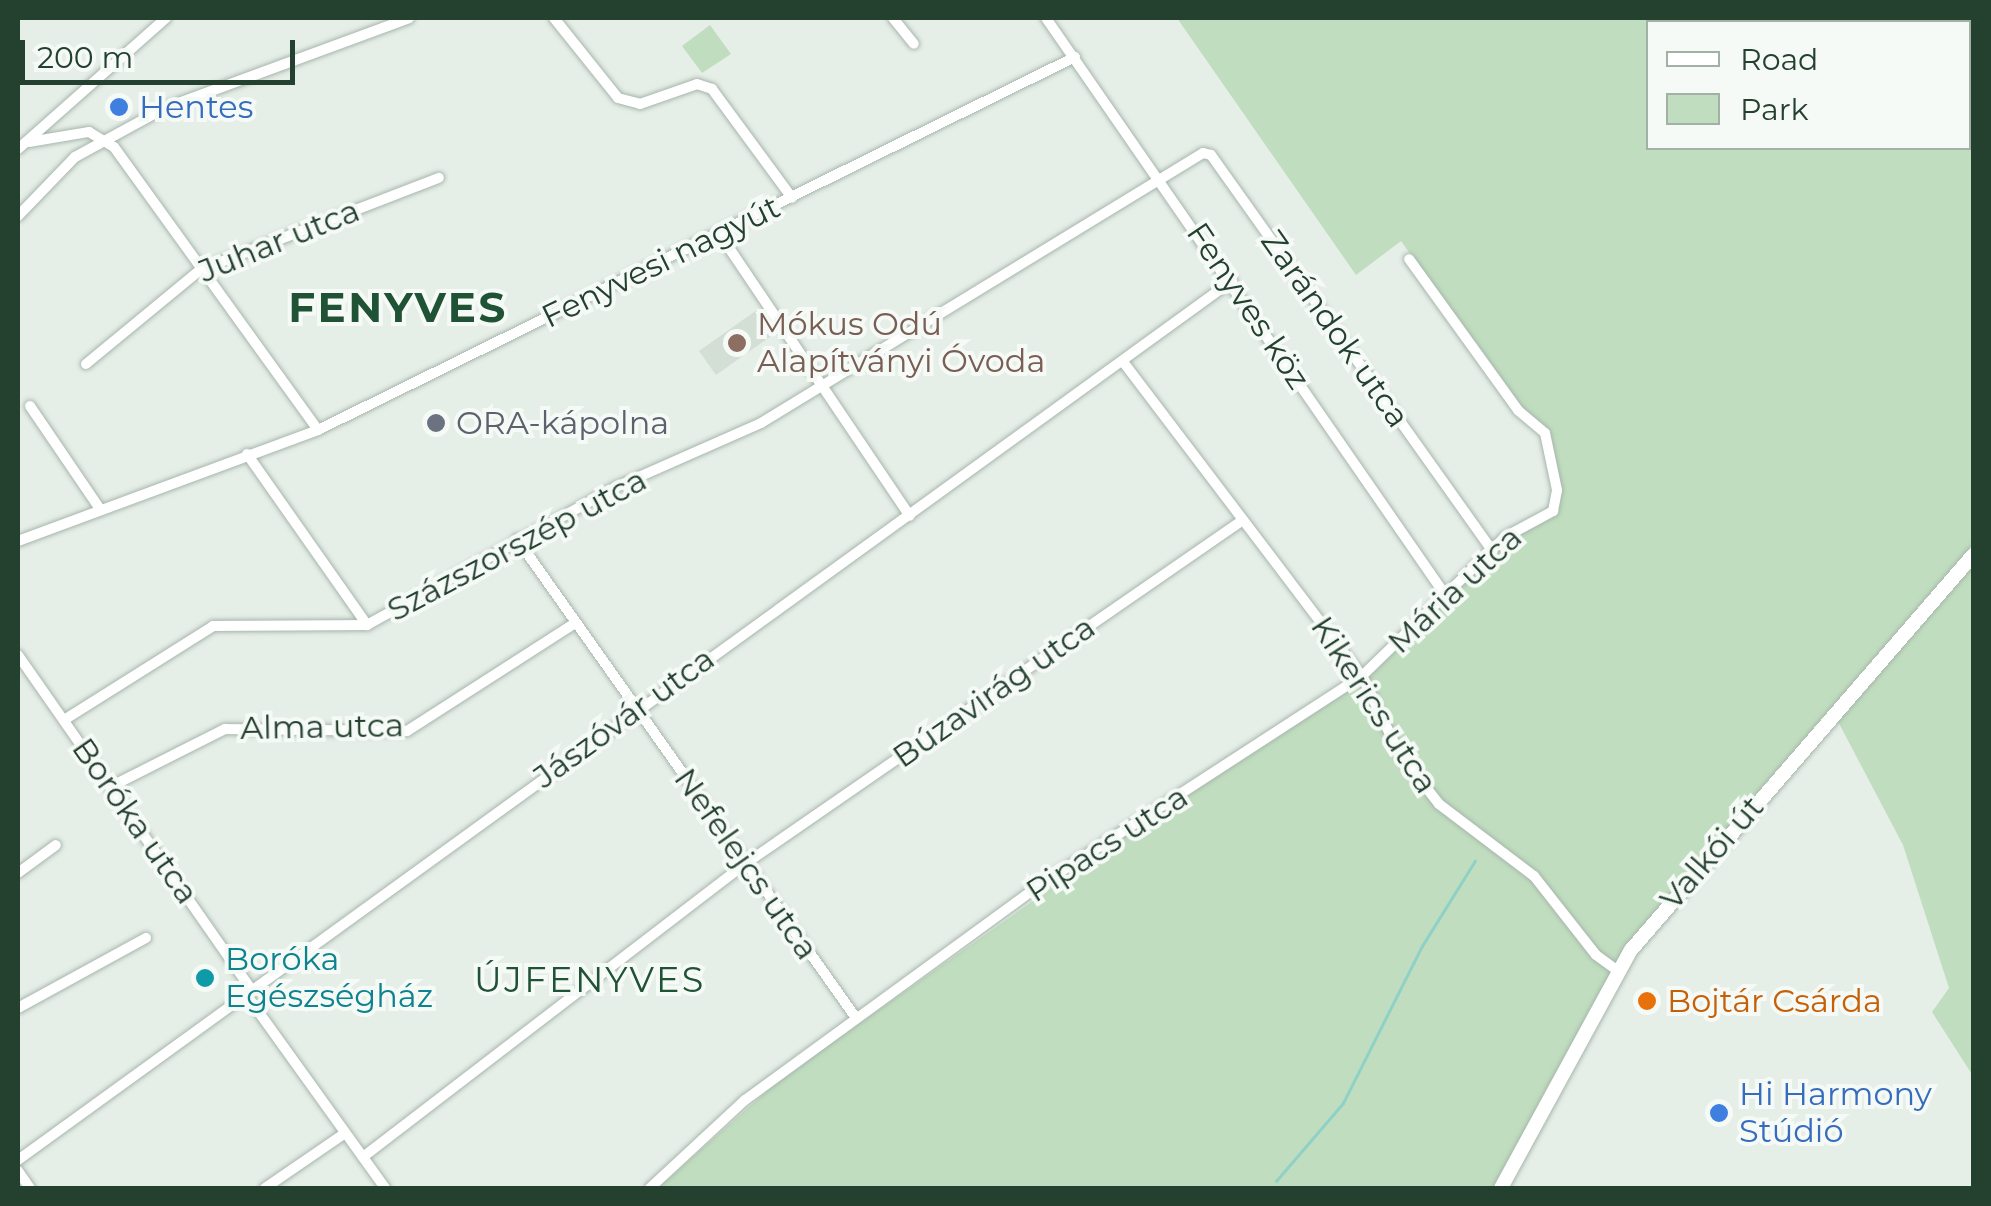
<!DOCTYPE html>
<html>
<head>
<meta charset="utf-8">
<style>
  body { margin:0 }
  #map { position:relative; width:1991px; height:1206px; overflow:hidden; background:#e5eee7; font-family:Montserrat,sans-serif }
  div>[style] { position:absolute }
  .built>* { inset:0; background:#d3ded5 }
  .green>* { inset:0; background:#c0debf }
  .stream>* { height:2.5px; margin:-1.25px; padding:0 1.25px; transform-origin:1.25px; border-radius:1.25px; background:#8fd1c6 }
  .roads { filter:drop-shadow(0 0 2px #a7b6ac) drop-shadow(0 0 2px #a7b6ac) }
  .street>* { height:10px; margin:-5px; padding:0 5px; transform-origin:5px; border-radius:5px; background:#fff }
  .secondary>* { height:14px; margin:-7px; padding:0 7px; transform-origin:7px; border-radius:7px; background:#fff }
  .dots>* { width:28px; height:28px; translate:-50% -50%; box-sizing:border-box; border:5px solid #f6faf6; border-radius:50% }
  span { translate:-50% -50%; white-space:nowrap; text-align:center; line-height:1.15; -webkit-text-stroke:8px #f6faf6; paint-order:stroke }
  .shop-label { font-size:32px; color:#366cbe }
  .left { translate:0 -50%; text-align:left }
  .street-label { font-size:32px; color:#24402f }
  .education-label { font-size:32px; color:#785e54 }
  .worship-label { font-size:32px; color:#5b616d }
  .culture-label { font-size:32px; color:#0d838f }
  .food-label { font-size:32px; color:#c56008 }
  .neighbourhood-label { font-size:35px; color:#205235; letter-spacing:2.5px }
  .district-label { font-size:42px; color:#205235; font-weight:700; letter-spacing:2.5px }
  .frame { position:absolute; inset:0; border:20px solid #24402f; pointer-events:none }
  .legend { position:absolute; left:1646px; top:20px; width:325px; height:130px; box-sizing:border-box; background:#f6faf6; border:2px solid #a2b0a6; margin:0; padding:12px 18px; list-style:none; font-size:30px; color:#24402f }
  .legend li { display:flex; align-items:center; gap:20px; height:50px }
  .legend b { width:50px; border:2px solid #a2b0a6 }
  .scale { position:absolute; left:20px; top:40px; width:275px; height:45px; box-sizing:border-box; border:5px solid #24402f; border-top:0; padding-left:12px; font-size:30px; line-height:35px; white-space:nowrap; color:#24402f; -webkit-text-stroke:8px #f6faf6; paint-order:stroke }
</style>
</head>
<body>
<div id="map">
  <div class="built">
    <i style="clip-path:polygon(757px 310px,774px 334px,716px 375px,699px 351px)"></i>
  </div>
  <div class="green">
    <i style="clip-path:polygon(evenodd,1177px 18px,1973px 18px,1973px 1076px,1932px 1012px,1949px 988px,1903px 845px,1834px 714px,1615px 965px,1496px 1188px,658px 1188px,779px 1080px,1124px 837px,1367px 679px,1503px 543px,1552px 517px,1561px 489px,1550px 432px,1514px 401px,1401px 241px,1356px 275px,1177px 18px,1648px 22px,1968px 22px,1968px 148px,1648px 148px,1648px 22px)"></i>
    <i style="clip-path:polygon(710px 25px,731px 54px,702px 73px,682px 46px)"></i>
  </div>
  <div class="stream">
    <i style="left:1276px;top:1181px;width:103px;rotate:-49.3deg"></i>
    <i style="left:1343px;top:1103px;width:176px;rotate:-63.3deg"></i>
    <i style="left:1422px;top:946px;width:100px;rotate:-58.1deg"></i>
  </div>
  <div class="roads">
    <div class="street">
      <i style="left:554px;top:18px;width:102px;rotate:51.3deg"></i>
      <i style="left:618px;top:98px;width:23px;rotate:15deg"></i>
      <i style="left:640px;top:104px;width:60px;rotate:-19.3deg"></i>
      <i style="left:697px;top:84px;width:16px;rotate:18deg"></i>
      <i style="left:712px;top:89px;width:135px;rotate:53.7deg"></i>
      <i style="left:893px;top:18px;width:33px;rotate:51deg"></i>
      <i style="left:1046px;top:18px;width:703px;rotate:55.32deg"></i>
      <i style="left:29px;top:142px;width:61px;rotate:-9.5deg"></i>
      <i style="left:89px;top:132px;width:29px;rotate:31deg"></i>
      <i style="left:114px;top:147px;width:349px;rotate:54.2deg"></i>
      <i style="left:18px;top:149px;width:198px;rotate:-41.5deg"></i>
      <i style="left:18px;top:216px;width:82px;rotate:-46deg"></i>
      <i style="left:75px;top:157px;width:102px;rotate:-28.6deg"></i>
      <i style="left:165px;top:108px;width:260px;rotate:-20.2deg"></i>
      <i style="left:719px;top:233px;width:341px;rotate:56deg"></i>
      <i style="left:1124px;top:363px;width:393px;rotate:52.8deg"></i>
      <i style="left:1362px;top:676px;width:85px;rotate:64.3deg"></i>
      <i style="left:1399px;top:753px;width:65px;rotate:51.9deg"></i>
      <i style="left:1439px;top:804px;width:119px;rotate:37.2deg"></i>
      <i style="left:1534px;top:876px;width:100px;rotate:51.9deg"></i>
      <i style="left:1596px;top:955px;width:26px;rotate:36deg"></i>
      <i style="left:86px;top:364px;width:148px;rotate:-39.5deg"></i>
      <i style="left:200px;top:270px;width:256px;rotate:-21.1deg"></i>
      <i style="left:30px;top:406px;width:125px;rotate:55.8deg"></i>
      <i style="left:247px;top:454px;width:209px;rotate:54.9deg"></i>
      <i style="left:517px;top:539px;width:587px;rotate:54.71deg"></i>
      <i style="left:18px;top:541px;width:320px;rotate:-20.3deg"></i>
      <i style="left:318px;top:430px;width:844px;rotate:-26.23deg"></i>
      <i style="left:18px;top:655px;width:407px;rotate:55.1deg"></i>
      <i style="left:64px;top:720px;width:176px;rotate:-32.2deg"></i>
      <i style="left:213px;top:626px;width:154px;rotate:-0.4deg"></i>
      <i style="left:367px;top:625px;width:285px;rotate:-29deg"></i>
      <i style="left:616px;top:487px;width:158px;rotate:-23.8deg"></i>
      <i style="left:761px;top:423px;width:518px;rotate:-31.42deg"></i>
      <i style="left:1203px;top:153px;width:8px;rotate:14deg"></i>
      <i style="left:1211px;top:155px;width:486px;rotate:54.6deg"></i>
      <i style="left:112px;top:786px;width:127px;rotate:-26.8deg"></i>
      <i style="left:225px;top:729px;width:182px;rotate:0.6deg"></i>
      <i style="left:407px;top:731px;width:200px;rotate:-32.7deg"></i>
      <i style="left:18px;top:873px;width:47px;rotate:-36.4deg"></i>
      <i style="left:245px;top:993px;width:240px;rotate:54.3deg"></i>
      <i style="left:18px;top:1008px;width:146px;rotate:-28.7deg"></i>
      <i style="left:363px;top:1157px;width:481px;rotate:-37.5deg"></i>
      <i style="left:745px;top:864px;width:605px;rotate:-34.64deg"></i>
      <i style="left:18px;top:1160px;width:1499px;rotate:-35.91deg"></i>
      <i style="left:18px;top:1171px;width:21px;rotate:55deg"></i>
      <i style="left:265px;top:1188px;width:96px;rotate:-34.4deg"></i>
      <i style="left:650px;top:1188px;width:129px;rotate:-42.8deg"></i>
      <i style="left:745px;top:1100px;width:365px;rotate:-36.1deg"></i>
      <i style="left:1040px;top:885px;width:384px;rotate:-33deg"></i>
      <i style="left:1362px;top:676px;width:199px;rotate:-44.2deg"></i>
      <i style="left:1505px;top:537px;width:55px;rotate:-28.4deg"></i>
      <i style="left:1553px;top:511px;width:21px;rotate:-79deg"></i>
      <i style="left:1557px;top:490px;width:58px;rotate:-101.9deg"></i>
      <i style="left:1545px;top:433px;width:35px;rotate:-140deg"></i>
      <i style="left:1518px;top:410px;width:186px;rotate:-125.8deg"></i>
    </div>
    <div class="secondary">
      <i style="left:1501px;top:1188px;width:271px;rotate:-61.4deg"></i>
      <i style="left:1631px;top:950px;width:524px;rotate:-49.1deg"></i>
    </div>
  </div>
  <div class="dots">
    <i style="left:119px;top:107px;background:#3f7fe0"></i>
    <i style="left:737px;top:343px;background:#8d6e63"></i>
    <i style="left:436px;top:423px;background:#6b7280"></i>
    <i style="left:205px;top:978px;background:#0f9aa8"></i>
    <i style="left:1647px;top:1001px;background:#e8710a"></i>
    <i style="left:1719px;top:1113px;background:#3f7fe0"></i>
  </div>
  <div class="shop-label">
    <span class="left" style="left:139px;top:107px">Hentes</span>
    <span class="left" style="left:1739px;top:1113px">Hi Harmony<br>Stúdió</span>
  </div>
  <div class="street-label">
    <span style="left:279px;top:241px;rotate:-22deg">Juhar utca</span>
    <span style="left:661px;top:262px;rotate:-26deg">Fenyvesi nagyút</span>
    <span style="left:1248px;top:306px;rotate:56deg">Fenyves köz</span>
    <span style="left:1335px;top:329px;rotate:55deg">Zarándok utca</span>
    <span style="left:517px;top:545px;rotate:-28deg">Százszorszép utca</span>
    <span style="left:1455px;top:590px;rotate:-43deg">Mária utca</span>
    <span style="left:994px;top:692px;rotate:-35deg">Búzavirág utca</span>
    <span style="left:1374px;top:705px;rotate:57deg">Kikerics utca</span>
    <span style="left:624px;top:718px;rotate:-36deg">Jászóvár utca</span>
    <span style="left:322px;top:727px;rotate:-1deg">Alma utca</span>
    <span style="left:135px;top:821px;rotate:55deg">Boróka utca</span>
    <span style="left:1107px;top:844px;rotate:-33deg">Pipacs utca</span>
    <span style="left:1712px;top:853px;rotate:-49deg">Valkói út</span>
    <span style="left:746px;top:864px;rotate:55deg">Nefelejcs utca</span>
  </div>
  <div class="education-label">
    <span class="left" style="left:757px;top:343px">Mókus Odú<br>Alapítványi Óvoda</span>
  </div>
  <div class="worship-label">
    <span class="left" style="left:456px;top:423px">ORA-kápolna</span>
  </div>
  <div class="culture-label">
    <span class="left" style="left:225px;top:978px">Boróka<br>Egészségház</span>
  </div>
  <div class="food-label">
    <span class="left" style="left:1667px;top:1001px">Bojtár Csárda</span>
  </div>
  <div class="neighbourhood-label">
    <span style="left:590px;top:980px">ÚJFENYVES</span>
  </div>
  <div class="district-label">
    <span style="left:398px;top:307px">FENYVES</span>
  </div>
  <div class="frame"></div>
  <ul class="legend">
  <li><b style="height:12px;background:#fff"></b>Road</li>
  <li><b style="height:28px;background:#c0debf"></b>Park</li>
  </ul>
  <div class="scale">200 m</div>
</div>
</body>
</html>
